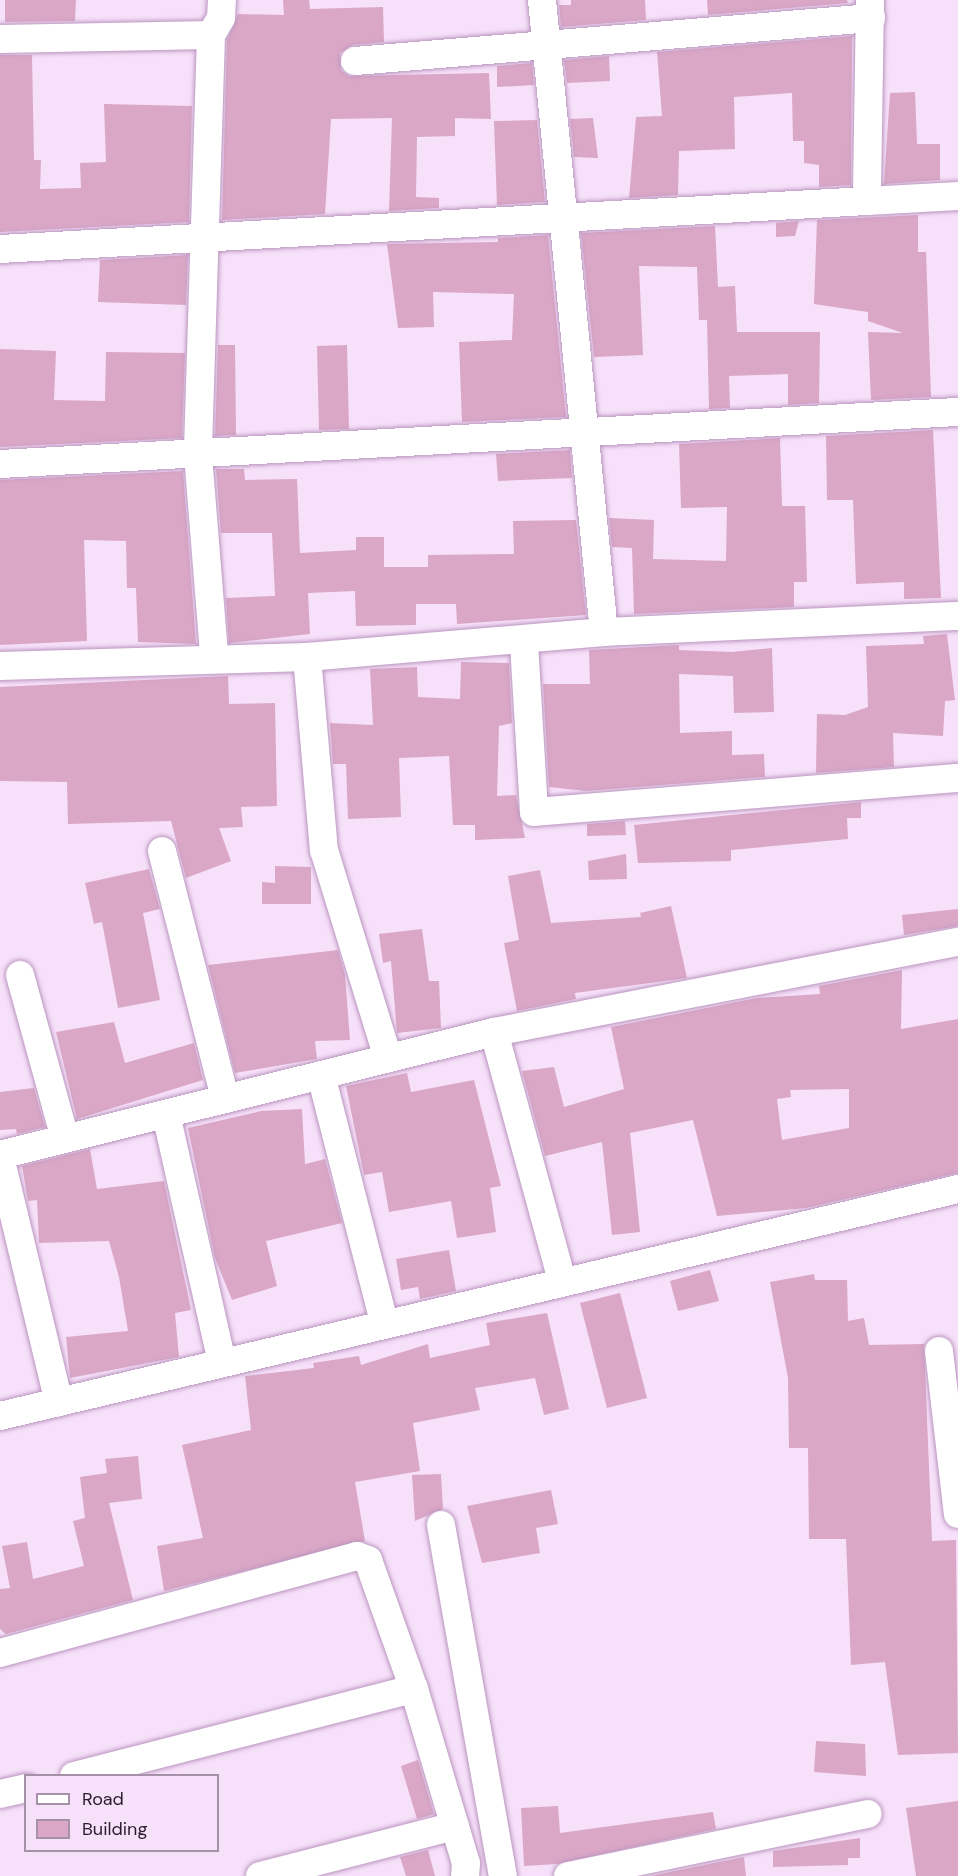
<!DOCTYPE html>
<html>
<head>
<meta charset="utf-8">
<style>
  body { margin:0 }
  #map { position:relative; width:958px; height:1876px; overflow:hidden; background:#f7e0fa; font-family:"DM Sans",sans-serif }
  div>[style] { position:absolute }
  .building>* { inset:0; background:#daa7c6 }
  .roads { filter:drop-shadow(0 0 2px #ba95bf) drop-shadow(0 0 2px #ba95bf) }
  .minor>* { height:28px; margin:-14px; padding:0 14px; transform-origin:14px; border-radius:14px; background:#fff }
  span { translate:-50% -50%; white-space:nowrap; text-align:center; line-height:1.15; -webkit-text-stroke:4.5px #f7e0fa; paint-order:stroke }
  .legend { position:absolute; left:24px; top:1774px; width:195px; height:78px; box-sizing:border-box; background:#f7e0fa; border:2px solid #a592a8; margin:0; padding:8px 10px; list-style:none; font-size:18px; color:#2b1c2d }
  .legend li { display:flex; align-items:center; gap:12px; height:30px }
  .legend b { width:30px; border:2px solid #a592a8 }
</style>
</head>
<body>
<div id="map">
  <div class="building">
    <i style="clip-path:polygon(5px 0,76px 0,75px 21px,5px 22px)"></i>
    <i style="clip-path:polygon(283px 0,309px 0,310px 9px,383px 7px,384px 42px,353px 45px,340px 53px,341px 70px,349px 76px,489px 73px,491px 119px,455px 118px,455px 136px,417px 137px,416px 197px,439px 198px,439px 208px,389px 211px,392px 118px,331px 119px,325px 214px,222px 220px,227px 40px,238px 14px,284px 15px)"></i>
    <i style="clip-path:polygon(571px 0,645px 0,646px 20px,561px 27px,559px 5px,571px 5px)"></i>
    <i style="clip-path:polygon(707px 0,847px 0,848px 3px,708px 15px)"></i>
    <i style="clip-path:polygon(852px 36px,851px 185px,819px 187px,819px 165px,804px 163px,804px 141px,793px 141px,792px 93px,734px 97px,735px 149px,679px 151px,678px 195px,629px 198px,636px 117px,662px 116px,657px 52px)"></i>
    <i style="clip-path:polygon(0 55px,32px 55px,34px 160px,41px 160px,40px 189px,81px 188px,80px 163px,106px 162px,104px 104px,192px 106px,189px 222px,0 232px)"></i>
    <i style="clip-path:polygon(609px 56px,610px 81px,567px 83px,564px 60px)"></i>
    <i style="clip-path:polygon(532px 63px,534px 85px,497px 87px,497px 66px)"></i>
    <i style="clip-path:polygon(915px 92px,917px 144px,940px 144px,940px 180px,884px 184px,890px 93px)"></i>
    <i style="clip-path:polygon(593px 118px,598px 158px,574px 157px,570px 119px)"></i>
    <i style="clip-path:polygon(537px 120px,545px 202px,497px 205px,494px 121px)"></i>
    <i style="clip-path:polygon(918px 215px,918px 252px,926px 252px,931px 397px,871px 400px,868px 332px,903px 333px,868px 321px,868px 312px,814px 304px,817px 220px)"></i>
    <i style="clip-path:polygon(799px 221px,795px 236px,776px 237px,776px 223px)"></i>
    <i style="clip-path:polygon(715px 226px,718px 287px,735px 286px,737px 332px,820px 332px,819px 403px,788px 405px,788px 374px,729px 376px,730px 408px,709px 409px,707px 320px,699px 320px,697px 267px,639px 266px,643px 355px,594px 357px,581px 233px)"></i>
    <i style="clip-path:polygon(548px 235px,566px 417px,462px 422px,459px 342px,512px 340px,514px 294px,433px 292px,434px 327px,398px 328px,387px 244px,498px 242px,498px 238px)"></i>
    <i style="clip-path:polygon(188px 255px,186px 305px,98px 302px,100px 260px)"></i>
    <i style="clip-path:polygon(218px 345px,235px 345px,236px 435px,215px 436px)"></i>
    <i style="clip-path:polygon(347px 345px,349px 429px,319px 430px,317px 346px)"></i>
    <i style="clip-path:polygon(0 349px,56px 351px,54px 400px,105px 401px,106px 352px,185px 353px,182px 438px,0 447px)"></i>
    <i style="clip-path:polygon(933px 430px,941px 598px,904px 599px,904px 582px,856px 584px,853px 500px,827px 500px,826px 436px)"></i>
    <i style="clip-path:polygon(780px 438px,782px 506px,805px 506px,807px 582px,794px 582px,794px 607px,634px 614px,632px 548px,612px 547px,609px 518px,654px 520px,653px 559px,726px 561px,727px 507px,681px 508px,679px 444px)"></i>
    <i style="clip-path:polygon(570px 450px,572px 478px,498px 481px,496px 454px)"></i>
    <i style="clip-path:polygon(216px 469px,244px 469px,245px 480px,297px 479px,300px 553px,356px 550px,356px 537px,384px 537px,384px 567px,428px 567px,428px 555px,514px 554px,513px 521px,576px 520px,586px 615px,457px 624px,456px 604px,416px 604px,416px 625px,356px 626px,355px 591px,308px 593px,310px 634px,229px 643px,226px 598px,275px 596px,272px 533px,221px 533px)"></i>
    <i style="clip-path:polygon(183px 471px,196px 644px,138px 642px,136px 588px,127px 588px,126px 541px,84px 540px,87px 641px,0 645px,0 480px)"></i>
    <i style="clip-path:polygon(947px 634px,955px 700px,945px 701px,943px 736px,893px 733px,894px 767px,816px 773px,817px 714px,845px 715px,868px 707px,866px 646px,924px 644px,923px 636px)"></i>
    <i style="clip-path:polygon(679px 645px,679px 650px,732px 652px,772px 648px,774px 712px,734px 713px,733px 676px,679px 674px,680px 733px,732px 731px,732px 755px,764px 754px,765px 777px,586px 791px,549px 787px,543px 684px,590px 684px,589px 650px)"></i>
    <i style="clip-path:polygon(461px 662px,509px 663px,512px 723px,499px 726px,497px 796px,516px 795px,525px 838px,475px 840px,475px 825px,453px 825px,449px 756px,399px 758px,401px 817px,348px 819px,346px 764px,333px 764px,330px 723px,373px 725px,370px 669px,417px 667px,418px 697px,460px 699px)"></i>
    <i style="clip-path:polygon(228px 676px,229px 704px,275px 703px,277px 806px,241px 807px,243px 827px,219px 828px,231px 861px,186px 878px,171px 821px,68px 824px,67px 782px,0 781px,0 687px)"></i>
    <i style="clip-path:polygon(861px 802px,861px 818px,847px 818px,848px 839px,731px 850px,731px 861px,638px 863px,634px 825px)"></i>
    <i style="clip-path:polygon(625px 821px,626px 835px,587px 836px,587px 824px)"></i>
    <i style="clip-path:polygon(626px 854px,627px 879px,589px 880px,588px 861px)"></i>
    <i style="clip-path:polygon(275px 866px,311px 867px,311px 904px,262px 904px,262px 882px,275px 883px)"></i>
    <i style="clip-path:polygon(149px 869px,160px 909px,143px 913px,160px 1000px,118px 1008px,102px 922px,94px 924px,85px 883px)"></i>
    <i style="clip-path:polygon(540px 870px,551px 923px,641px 917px,640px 913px,671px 906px,687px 978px,575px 993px,576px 999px,517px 1011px,504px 943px,519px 940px,508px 876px)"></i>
    <i style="clip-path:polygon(958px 909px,958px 926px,904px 935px,902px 915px)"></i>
    <i style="clip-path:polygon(422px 929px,429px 981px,439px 981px,441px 1028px,397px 1033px,391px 961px,383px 963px,379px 934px)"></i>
    <i style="clip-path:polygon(338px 950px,345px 975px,350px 1040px,315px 1041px,317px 1059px,235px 1073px,208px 965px)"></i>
    <i style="clip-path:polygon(evenodd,902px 970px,901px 1029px,958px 1019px,958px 1173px,806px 1208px,717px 1216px,693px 1120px,630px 1133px,640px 1232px,612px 1235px,602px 1142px,545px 1156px,522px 1071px,554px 1067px,564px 1107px,624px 1089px,611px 1027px,757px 998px,820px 994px,819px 986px,902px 970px,849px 1089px,849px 1128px,782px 1140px,777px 1099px,791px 1097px,790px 1090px,849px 1089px)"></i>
    <i style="clip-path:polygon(114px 1022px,125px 1063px,194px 1043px,203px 1080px,77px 1119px,56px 1032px)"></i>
    <i style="clip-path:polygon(407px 1073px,411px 1092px,474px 1080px,501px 1186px,490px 1188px,496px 1232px,457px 1238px,451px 1201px,389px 1212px,382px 1172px,364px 1175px,346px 1086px)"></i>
    <i style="clip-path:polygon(34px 1088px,45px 1127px,17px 1134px,16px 1129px,0 1130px,0 1092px)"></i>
    <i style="clip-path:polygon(302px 1109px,305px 1164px,325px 1159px,342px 1223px,266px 1241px,277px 1286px,232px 1300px,215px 1258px,188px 1128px,261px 1111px)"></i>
    <i style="clip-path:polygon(90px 1149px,97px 1189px,164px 1181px,191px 1310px,175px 1313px,179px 1357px,70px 1378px,66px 1337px,128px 1331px,119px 1277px,109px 1241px,39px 1243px,37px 1200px,28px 1201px,22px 1166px)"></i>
    <i style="clip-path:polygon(449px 1250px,456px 1291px,420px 1299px,418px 1287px,401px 1290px,396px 1259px)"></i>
    <i style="clip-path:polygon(710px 1270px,719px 1301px,678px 1311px,670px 1281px)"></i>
    <i style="clip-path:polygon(814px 1274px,815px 1280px,847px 1280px,848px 1321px,864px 1318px,869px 1345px,924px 1344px,932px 1541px,956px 1540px,958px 1753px,898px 1755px,885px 1662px,851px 1665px,846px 1539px,809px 1539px,808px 1448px,789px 1448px,788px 1378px,770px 1282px)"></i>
    <i style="clip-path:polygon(620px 1293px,647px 1398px,607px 1408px,580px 1303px)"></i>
    <i style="clip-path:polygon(547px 1313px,569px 1409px,544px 1415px,535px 1378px,475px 1388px,480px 1410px,413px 1423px,420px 1471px,355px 1482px,365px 1541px,164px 1591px,157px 1546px,203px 1538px,182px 1445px,251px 1430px,245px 1376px,314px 1368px,313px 1363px,359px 1356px,361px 1365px,428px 1344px,430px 1358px,490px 1345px,486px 1323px)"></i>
    <i style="clip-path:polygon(138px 1456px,142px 1499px,109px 1503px,133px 1600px,6px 1634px,0 1629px,0 1589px,10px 1588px,2px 1546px,27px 1542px,33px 1579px,84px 1566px,73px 1521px,85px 1518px,80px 1477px,107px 1473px,105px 1459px)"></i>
    <i style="clip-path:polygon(441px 1474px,443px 1509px,415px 1521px,412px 1475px)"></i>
    <i style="clip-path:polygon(551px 1490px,558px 1524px,536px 1528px,540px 1553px,482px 1563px,467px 1506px)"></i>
    <i style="clip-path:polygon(816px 1741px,865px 1744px,866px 1776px,814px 1772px)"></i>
    <i style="clip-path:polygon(418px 1760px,434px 1814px,417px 1819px,401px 1766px)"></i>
    <i style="clip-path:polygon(958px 1801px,958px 1876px,916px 1876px,906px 1808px)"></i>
    <i style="clip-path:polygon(558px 1806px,560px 1833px,713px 1812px,716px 1829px,557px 1864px,524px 1866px,521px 1808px)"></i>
    <i style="clip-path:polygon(860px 1838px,860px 1858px,848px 1858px,848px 1865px,773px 1867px,773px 1851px)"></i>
    <i style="clip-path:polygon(428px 1850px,435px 1876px,406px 1876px,400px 1857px)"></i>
    <i style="clip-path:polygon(744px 1857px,746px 1876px,650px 1876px)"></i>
  </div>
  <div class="roads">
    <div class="minor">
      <i style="left:542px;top:0;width:635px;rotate:84.4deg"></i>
      <i style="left:870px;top:1px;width:200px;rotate:90.9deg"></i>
      <i style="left:867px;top:201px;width:91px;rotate:-3.1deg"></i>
      <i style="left:211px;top:35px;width:20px;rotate:-60deg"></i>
      <i style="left:221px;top:18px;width:18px;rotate:-87deg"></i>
      <i style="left:0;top:39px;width:211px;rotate:-1.1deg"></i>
      <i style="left:211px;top:35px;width:420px;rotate:91.8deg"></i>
      <i style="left:198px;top:455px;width:202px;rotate:85.4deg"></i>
      <i style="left:355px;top:61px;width:518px;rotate:-4.76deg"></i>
      <i style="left:0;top:249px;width:868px;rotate:-3.17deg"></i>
      <i style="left:0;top:464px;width:959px;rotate:-3.11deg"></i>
      <i style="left:524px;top:643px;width:169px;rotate:86.6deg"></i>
      <i style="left:534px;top:812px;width:425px;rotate:-4.6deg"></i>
      <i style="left:307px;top:657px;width:194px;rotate:85deg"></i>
      <i style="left:324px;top:850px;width:218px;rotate:72.9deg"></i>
      <i style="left:0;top:666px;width:307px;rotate:-1.7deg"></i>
      <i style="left:307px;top:657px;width:298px;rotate:-4.8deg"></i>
      <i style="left:604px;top:632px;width:354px;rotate:-2.6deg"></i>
      <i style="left:162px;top:851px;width:256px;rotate:75.7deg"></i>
      <i style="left:20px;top:975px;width:169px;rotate:74.6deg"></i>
      <i style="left:494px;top:1032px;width:257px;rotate:74.7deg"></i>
      <i style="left:321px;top:1075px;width:255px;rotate:75.7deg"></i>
      <i style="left:166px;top:1114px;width:254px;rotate:77.3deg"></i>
      <i style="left:0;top:1155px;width:509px;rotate:-13.98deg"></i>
      <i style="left:494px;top:1032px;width:473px;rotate:-11deg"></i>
      <i style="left:0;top:1157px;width:252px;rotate:76.5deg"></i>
      <i style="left:939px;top:1351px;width:164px;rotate:83.4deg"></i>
      <i style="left:0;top:1416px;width:985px;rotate:-13.33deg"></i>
      <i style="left:441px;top:1525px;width:356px;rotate:80deg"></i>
      <i style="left:0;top:1653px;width:370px;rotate:-15.2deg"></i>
      <i style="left:357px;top:1556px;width:12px;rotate:20deg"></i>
      <i style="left:368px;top:1560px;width:137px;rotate:70.4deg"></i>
      <i style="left:414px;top:1689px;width:182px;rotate:73.4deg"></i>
      <i style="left:466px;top:1863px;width:13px;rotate:94deg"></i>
      <i style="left:74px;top:1776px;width:351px;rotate:-14.4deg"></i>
      <i style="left:0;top:1794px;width:27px;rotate:-13deg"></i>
      <i style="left:260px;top:1876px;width:201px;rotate:-14.4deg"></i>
      <i style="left:568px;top:1876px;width:306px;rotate:-11.7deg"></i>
    </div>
  </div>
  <ul class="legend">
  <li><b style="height:8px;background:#fff"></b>Road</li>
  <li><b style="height:16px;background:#daa7c6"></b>Building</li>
  </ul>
</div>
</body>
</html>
